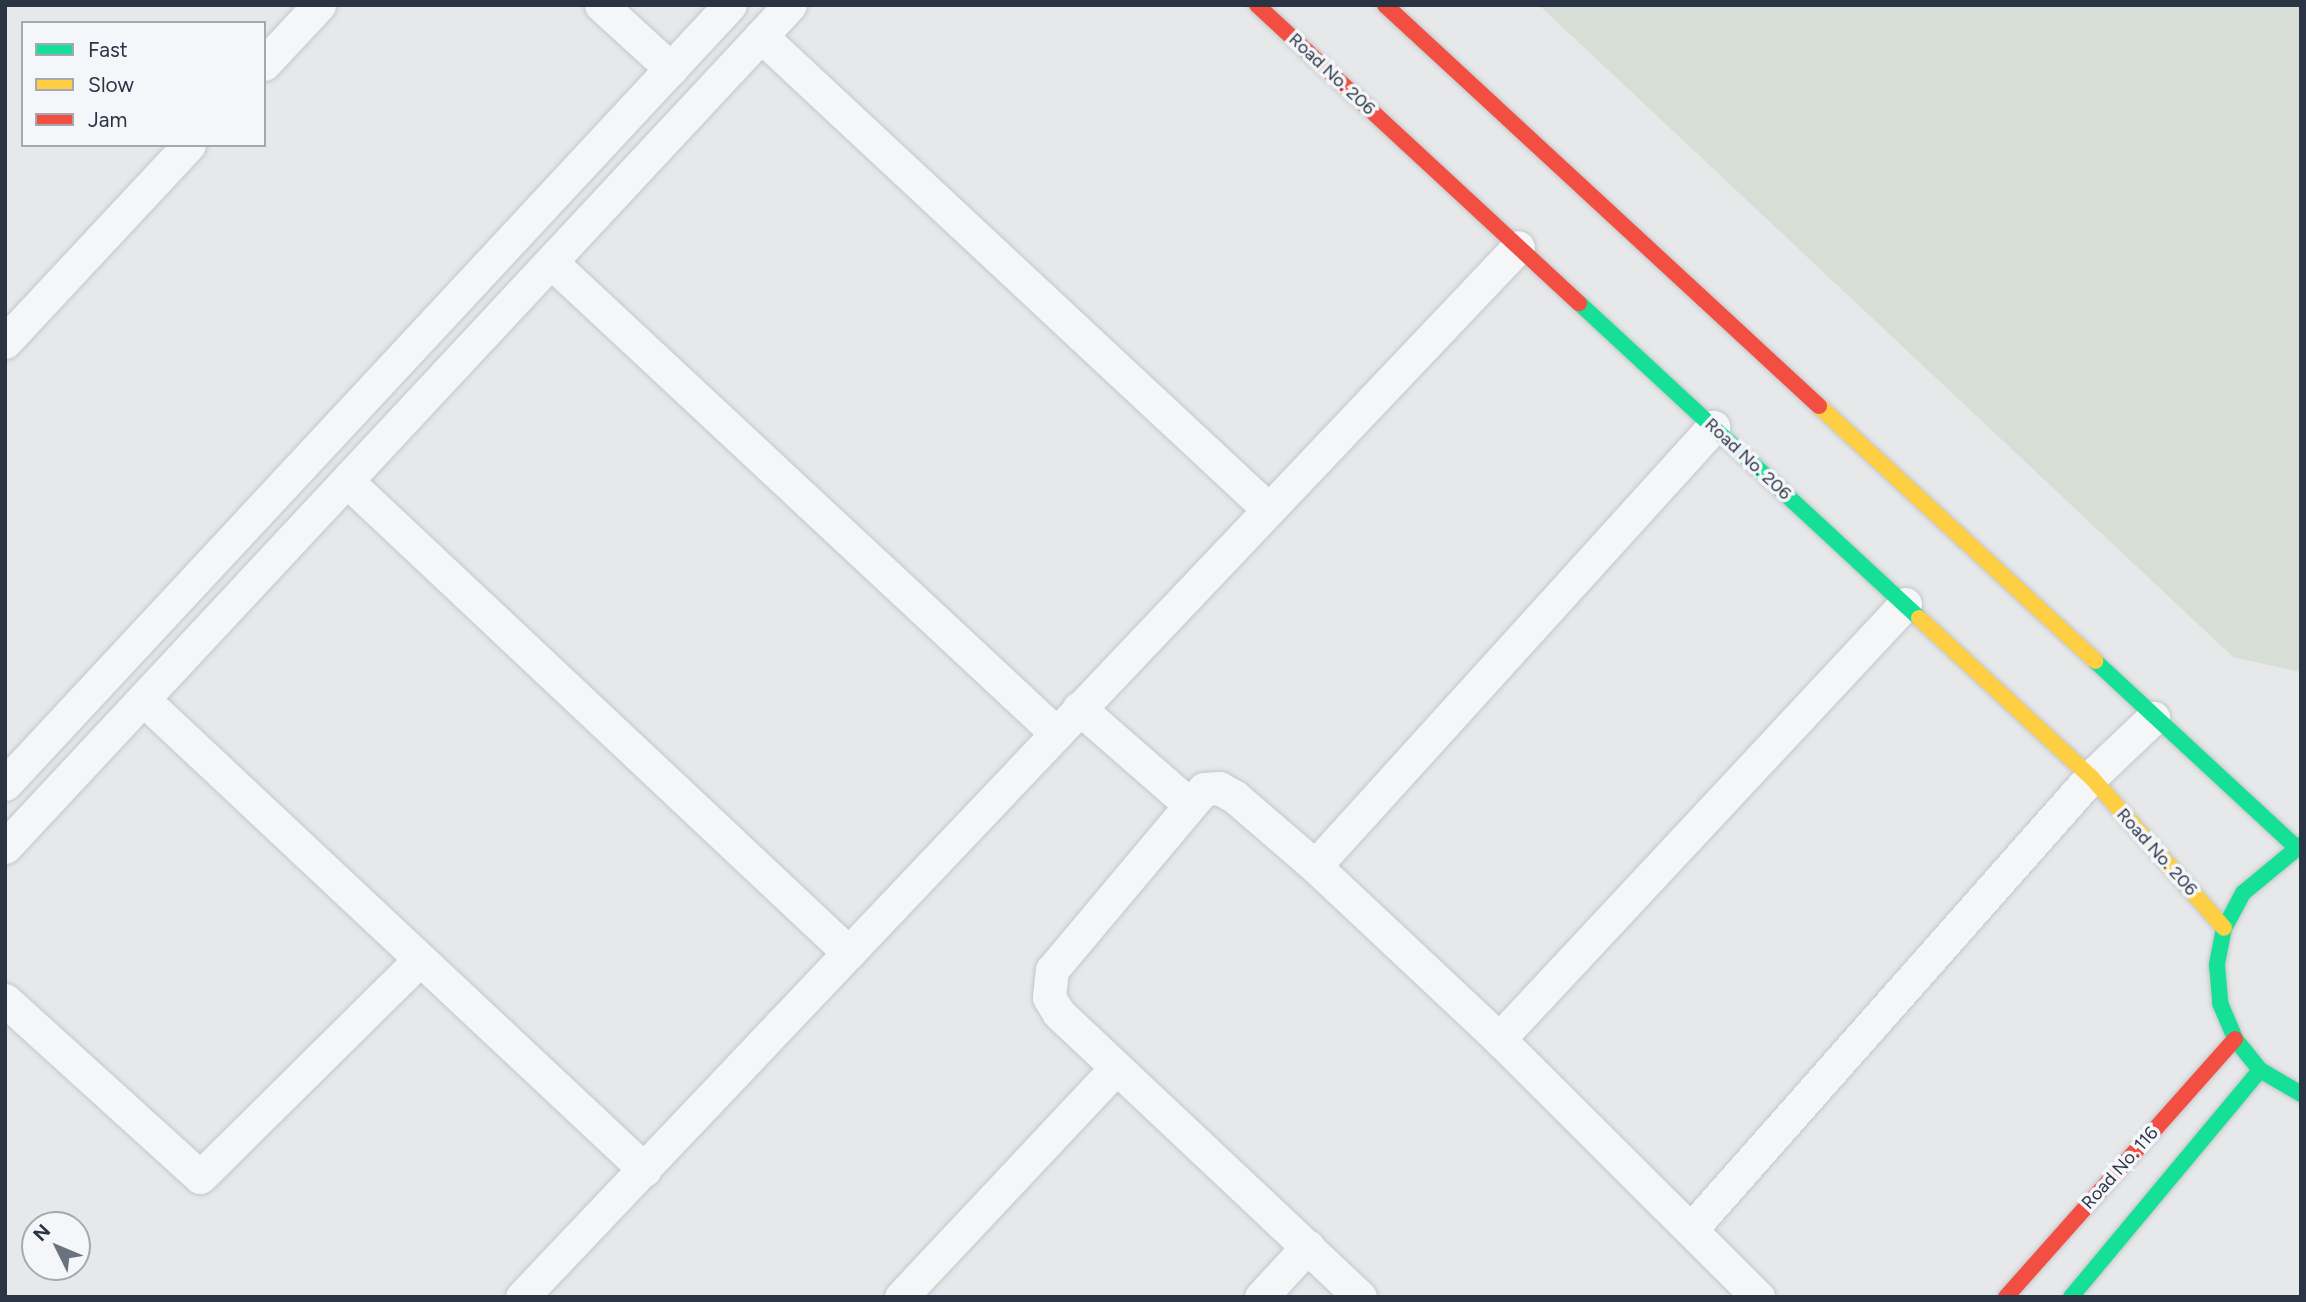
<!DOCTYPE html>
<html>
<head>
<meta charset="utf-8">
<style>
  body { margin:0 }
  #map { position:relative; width:2306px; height:1302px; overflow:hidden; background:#e6e8ea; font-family:Figtree,sans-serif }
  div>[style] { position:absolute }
  .green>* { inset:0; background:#d6ded6 }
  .roads { filter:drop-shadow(0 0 2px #c4c6c8) drop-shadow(0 0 2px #c4c6c8) }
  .street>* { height:33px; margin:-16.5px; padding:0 16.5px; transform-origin:16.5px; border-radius:16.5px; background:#f5f6f7 }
  .fast>* { height:16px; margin:-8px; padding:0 8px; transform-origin:8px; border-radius:8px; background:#16e098 }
  .slow>* { height:16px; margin:-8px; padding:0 8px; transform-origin:8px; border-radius:8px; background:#ffcf43 }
  .jam>* { height:16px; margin:-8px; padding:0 8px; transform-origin:8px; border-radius:8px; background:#f24e42 }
  span { translate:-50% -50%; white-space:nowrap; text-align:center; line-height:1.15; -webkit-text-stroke:7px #f4f6f9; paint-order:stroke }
  .street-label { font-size:18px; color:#2b3445 }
  .frame { position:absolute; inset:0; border:7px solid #2b3445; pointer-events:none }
  .legend { position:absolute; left:21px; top:21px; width:245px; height:126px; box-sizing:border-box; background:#f4f6f9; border:2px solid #a4a8b1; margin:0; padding:9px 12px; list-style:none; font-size:21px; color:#2b3445 }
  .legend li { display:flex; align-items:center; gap:14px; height:35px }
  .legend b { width:35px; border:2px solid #a4a8b1 }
  .north { position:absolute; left:21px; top:1211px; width:70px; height:70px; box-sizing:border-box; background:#f4f6f9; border:2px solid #a4a8b1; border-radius:50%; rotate:313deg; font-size:19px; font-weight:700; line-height:28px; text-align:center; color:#2b3445 }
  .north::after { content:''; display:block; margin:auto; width:24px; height:32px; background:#6c737f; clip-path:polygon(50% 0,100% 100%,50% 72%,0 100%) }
</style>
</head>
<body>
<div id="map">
  <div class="green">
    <i style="clip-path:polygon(1539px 5px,2301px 5px,2301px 672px,2233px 657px)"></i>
  </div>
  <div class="roads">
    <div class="street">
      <i style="left:601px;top:5px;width:95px;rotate:42.4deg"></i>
      <i style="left:761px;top:36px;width:692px;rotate:43.01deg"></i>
      <i style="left:264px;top:64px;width:81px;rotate:-47deg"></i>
      <i style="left:551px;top:262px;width:691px;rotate:43deg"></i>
      <i style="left:5px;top:342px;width:270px;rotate:-47deg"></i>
      <i style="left:347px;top:481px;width:689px;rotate:43.24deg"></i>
      <i style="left:143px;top:699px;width:688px;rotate:43.18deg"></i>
      <i style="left:1079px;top:708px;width:146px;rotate:41.1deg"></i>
      <i style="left:5px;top:784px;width:1064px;rotate:-47.06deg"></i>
      <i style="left:5px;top:847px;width:1151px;rotate:-47.01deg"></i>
      <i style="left:1315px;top:866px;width:593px;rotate:-47.8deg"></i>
      <i style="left:5px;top:1000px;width:263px;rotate:42.2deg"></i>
      <i style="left:200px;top:1177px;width:308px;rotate:-44.7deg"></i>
      <i style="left:1499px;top:1039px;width:595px;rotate:-46.97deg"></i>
      <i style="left:1693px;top:1227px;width:601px;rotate:-48.51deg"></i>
      <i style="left:2091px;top:777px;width:86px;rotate:-43.6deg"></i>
      <i style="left:522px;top:1297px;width:1447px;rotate:-46.51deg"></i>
      <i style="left:901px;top:1297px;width:314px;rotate:-46.8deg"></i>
      <i style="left:1261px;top:1297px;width:69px;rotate:-47.3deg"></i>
      <i style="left:1360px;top:1297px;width:415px;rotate:-136.7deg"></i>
      <i style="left:1058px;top:1012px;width:17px;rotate:-121deg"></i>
      <i style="left:1049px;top:997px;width:27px;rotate:-84deg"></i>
      <i style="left:1052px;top:970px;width:236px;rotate:-50deg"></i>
      <i style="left:1204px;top:789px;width:15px;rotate:-4deg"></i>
      <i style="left:1219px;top:788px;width:18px;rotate:29deg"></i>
      <i style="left:1235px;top:797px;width:106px;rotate:40.8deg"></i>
      <i style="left:1315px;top:866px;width:253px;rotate:43.2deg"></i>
      <i style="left:1499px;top:1039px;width:366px;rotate:44.9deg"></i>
    </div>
    <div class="fast">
      <i style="left:1579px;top:303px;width:463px;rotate:42.8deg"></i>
      <i style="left:2095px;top:661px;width:272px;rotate:42.8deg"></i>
      <i style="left:2301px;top:845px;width:75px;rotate:140.4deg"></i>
      <i style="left:2243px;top:893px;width:40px;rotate:118deg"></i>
      <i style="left:2224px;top:928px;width:38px;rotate:101deg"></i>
      <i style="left:2217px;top:965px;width:38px;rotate:85deg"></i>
      <i style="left:2220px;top:1003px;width:39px;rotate:67deg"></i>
      <i style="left:2235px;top:1039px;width:40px;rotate:51deg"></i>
      <i style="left:2260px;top:1070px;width:48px;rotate:30.3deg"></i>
      <i style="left:2071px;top:1297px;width:295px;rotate:-50.2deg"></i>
    </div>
    <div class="slow">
      <i style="left:1819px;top:406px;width:376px;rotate:42.7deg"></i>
      <i style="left:1919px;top:618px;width:234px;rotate:42.8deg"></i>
      <i style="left:2091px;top:777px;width:201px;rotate:48.6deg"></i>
    </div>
    <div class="jam">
      <i style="left:1257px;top:5px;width:439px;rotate:42.8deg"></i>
      <i style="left:1385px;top:5px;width:591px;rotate:42.74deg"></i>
      <i style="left:2006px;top:1297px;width:345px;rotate:-48.4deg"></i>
    </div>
  </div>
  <div class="street-label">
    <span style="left:1332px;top:74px;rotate:43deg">Road No. 206</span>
    <span style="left:1748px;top:459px;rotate:43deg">Road No. 206</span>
    <span style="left:2157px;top:852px;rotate:48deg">Road No. 206</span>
    <span style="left:2120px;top:1168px;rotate:-48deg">Road No. 116</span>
  </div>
  <div class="frame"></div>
  <ul class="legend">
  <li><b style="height:9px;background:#16e098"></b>Fast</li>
  <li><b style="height:9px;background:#ffcf43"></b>Slow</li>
  <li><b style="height:9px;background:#f24e42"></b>Jam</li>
  </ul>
  <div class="north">N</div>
</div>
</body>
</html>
